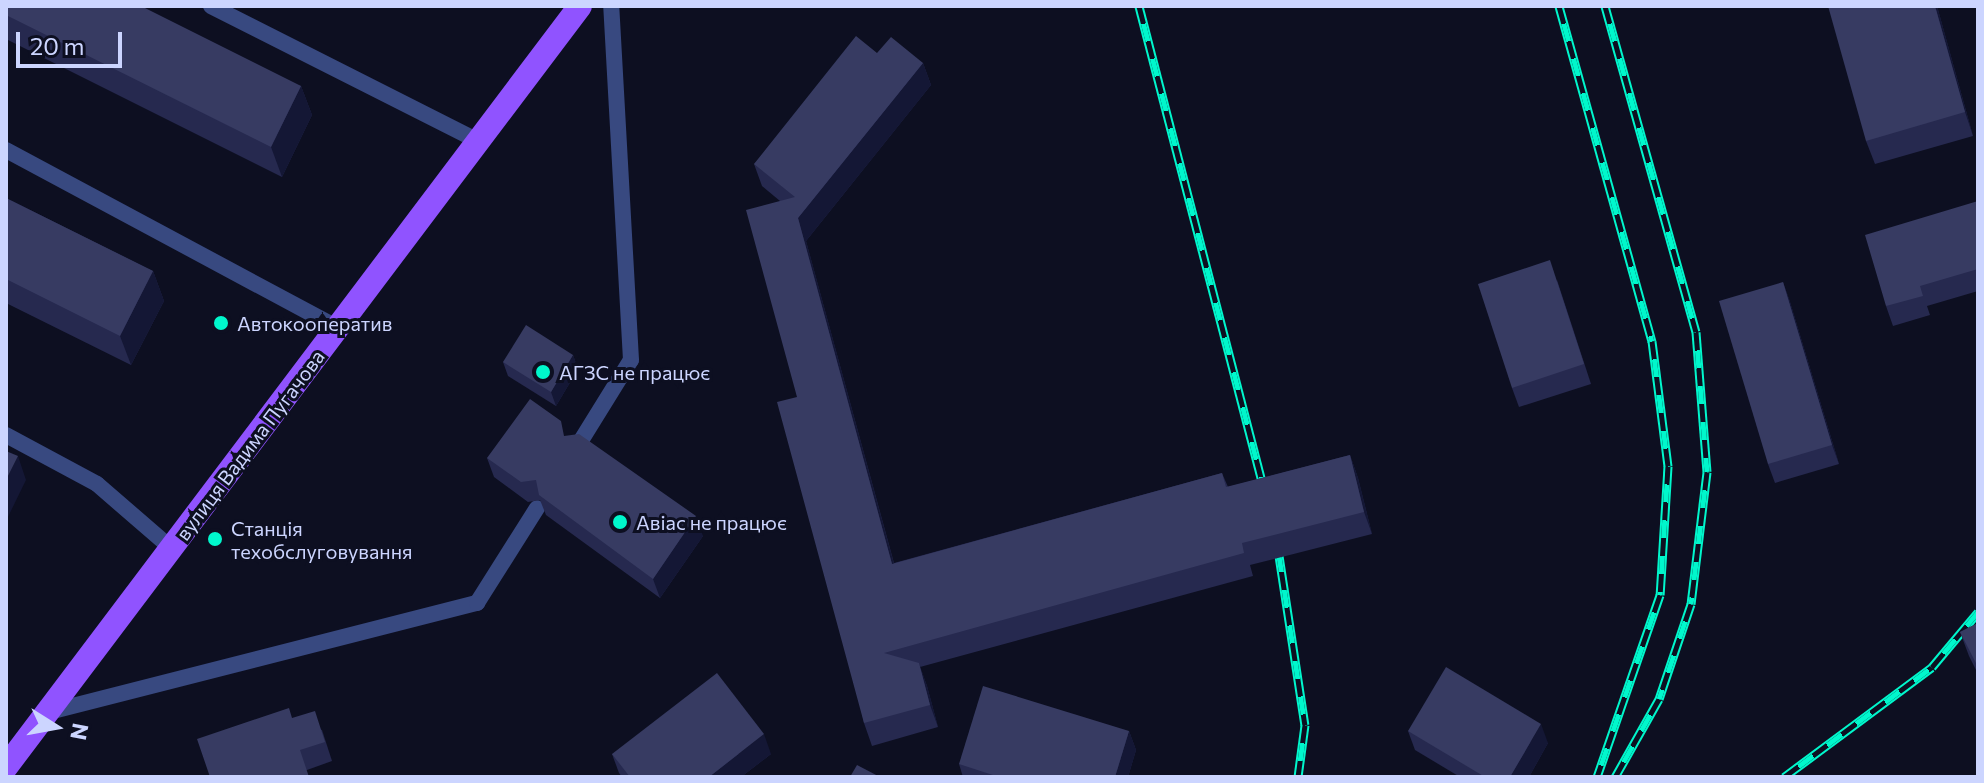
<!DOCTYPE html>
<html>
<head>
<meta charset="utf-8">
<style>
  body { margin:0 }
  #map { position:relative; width:1984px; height:783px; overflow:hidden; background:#0d0f21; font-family:Commissioner,sans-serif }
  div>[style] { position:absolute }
  .lane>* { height:16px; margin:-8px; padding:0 8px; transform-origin:8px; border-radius:8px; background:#384980 }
  .primary>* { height:24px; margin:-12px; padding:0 12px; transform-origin:12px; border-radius:12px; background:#9053ff }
  .rail>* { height:9px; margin-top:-4.5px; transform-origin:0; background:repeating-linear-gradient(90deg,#0d0f21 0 18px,#00f7cc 0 36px); box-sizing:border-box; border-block:2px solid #00f7cc }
  .wall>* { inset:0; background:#26294f }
  .shaded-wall>* { inset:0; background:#141735 }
  .building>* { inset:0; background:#373b62 }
  .dots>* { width:22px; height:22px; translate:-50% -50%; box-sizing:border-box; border:4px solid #0d0f21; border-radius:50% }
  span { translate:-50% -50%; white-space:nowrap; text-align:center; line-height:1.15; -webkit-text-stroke:6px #0d0f21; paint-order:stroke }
  .poi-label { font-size:20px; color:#ccd5ff }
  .left { translate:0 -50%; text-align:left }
  .street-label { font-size:20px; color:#ccd5ff }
  .frame { position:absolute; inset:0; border:8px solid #ccd5ff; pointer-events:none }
  .north { position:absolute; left:16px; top:687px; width:80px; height:80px; -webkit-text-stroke:6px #0d0f21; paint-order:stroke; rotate:101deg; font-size:22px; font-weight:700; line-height:32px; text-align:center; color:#ccd5ff }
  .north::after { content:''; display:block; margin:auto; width:28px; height:36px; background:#ccd5ff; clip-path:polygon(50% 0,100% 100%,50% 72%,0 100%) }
  .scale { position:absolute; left:16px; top:32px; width:106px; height:36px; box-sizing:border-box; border:4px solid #ccd5ff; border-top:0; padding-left:10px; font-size:24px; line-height:28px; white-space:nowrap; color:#ccd5ff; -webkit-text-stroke:6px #0d0f21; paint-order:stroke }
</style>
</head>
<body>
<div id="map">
  <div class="lane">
    <i style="left:211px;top:6px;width:299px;rotate:26.8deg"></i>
    <i style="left:6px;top:150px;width:377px;rotate:28.2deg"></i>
    <i style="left:6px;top:435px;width:103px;rotate:28.3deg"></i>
    <i style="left:97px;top:484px;width:99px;rotate:40.9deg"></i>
    <i style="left:577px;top:447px;width:102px;rotate:-58.2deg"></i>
    <i style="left:631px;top:360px;width:355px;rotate:-93.2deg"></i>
    <i style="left:49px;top:712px;width:442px;rotate:-14.3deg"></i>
    <i style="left:477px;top:603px;width:112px;rotate:-57.7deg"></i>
  </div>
  <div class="primary">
    <i style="left:6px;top:767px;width:953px;rotate:-52.97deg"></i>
  </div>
  <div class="rail">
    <i style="left:1139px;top:6px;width:511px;rotate:75.5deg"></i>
    <i style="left:1559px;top:6px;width:348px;rotate:74.5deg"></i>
    <i style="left:1652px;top:341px;width:126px;rotate:82.7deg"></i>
    <i style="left:1668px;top:466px;width:129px;rotate:93.5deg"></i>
    <i style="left:1660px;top:595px;width:193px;rotate:109.1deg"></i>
    <i style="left:1605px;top:6px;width:338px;rotate:74.4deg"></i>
    <i style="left:1696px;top:332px;width:140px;rotate:85.5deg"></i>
    <i style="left:1707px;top:472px;width:133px;rotate:96.9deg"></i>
    <i style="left:1691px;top:604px;width:100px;rotate:108.6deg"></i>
    <i style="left:1659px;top:699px;width:90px;rotate:119.4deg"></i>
    <i style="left:1276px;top:536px;width:191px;rotate:81.3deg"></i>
    <i style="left:1305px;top:725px;width:52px;rotate:97.7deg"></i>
    <i style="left:1784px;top:777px;width:184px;rotate:-36.6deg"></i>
    <i style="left:1932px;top:667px;width:72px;rotate:-50.1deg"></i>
  </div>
  <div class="wall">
    <i style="clip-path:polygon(6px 6px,301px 86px,312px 115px,282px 177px,6px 39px)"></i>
    <i style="clip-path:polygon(1937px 6px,1973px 136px,1875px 164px,1866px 141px)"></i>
    <i style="clip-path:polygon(877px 53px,923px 63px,931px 85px,806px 241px,894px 563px,1222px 473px,1228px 487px,1350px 455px,1358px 478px,1372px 534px,1250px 565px,1253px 576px,920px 667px,927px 686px,938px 727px,872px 746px,864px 723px,797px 397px,780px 201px,762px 186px,754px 164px)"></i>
    <i style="clip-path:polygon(6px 198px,153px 271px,164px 301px,131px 365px,6px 303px)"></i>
    <i style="clip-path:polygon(1978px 201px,1978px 291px,1927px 306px,1930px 315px,1893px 326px,1886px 306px)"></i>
    <i style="clip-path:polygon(1557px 280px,1591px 384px,1519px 407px,1512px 388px)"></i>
    <i style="clip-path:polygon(1783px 282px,1790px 302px,1839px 464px,1775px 483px,1768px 464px)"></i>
    <i style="clip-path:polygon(573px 355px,578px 369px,556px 406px,508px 376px,503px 362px)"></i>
    <i style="clip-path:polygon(566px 436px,703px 536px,660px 598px,546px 515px,540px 500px,528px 502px,494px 477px,487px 458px)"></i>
    <i style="clip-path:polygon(1978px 623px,1978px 674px,1969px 656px,1960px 632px)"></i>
    <i style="clip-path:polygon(292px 718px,322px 730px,332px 761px,307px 770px,210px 777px)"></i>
    <i style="clip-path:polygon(1129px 731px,1136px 750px,1128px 777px,963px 777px,959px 764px)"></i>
    <i style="clip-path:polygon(1408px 731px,1548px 743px,1529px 777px,1460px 777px,1415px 750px)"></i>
    <i style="clip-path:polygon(612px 754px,771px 754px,741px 777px,622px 777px,619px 773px)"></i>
  </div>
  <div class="shaded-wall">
    <i style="clip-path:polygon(1935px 6px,1937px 6px,1973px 136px,1965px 112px)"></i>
    <i style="clip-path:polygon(923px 63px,931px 85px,806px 241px,900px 586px,892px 564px,798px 218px)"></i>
    <i style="clip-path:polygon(301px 86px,312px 115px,282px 177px,271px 147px)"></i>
    <i style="clip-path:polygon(153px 271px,164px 301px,131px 365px,120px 336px)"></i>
    <i style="clip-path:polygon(1783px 282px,1790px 302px,1839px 464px,1832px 445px)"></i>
    <i style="clip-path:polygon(573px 355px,578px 369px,556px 406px,551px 392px)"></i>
    <i style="clip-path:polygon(1350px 455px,1358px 478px,1372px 534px,1364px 512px)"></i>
    <i style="clip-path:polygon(18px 456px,26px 480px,6px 521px,6px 480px)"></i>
    <i style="clip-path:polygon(696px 516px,703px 536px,660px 598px,653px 579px)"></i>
    <i style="clip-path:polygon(919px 663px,927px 686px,938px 727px,930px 705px)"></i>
    <i style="clip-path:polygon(1541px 724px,1548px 743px,1529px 777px,1510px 777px)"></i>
    <i style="clip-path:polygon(1129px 731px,1136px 750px,1128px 777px,1115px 777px)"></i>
    <i style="clip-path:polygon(764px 734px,771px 754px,741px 777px,709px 777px)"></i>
  </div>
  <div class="building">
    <i style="clip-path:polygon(6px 6px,141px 6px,301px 86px,271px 147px,6px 15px)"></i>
    <i style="clip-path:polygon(1828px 6px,1935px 6px,1965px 112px,1866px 141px)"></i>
    <i style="clip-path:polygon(856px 36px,877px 53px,891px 37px,923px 63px,798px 218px,892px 564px,1222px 473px,1226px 487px,1350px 455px,1364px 512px,1242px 543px,1244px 553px,884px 653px,919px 663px,930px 705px,864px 723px,777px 402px,797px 397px,746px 210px,795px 197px,754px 164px)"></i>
    <i style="clip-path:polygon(6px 198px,153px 271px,120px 336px,6px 279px)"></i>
    <i style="clip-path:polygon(1978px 201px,1978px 269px,1920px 286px,1923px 296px,1886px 306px,1865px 235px)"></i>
    <i style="clip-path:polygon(1550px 260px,1584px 364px,1512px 388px,1478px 284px)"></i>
    <i style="clip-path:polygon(1783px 282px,1832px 445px,1768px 464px,1719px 301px)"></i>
    <i style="clip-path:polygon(526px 325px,573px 355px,551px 392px,503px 362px)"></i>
    <i style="clip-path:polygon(530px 399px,561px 421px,564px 436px,579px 434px,696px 516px,653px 579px,539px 495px,536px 480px,521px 482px,487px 458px)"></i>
    <i style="clip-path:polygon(6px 451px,18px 456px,6px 480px)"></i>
    <i style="clip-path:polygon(1978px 623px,1978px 667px,1960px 632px)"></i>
    <i style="clip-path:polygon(1446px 667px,1541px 724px,1510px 777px,1485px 777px,1408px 731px)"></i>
    <i style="clip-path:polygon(717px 673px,764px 734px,709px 777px,630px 777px,612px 754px)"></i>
    <i style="clip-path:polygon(983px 686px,1129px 731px,1115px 777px,999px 777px,959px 764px)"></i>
    <i style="clip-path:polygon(289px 708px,292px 718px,315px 711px,325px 742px,300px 750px,309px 777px,210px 777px,197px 739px)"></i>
    <i style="clip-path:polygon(857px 765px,880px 777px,850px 777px)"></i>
  </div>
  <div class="dots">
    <i style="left:221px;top:323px;background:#00f7cc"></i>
    <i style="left:543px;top:372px;background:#00f7cc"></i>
    <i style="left:620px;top:522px;background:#00f7cc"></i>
    <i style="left:215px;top:539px;background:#00f7cc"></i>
  </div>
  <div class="poi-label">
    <span class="left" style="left:237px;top:323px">Автокооператив</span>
    <span class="left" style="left:559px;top:372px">АГЗС не працює</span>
    <span class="left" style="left:636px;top:522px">Авіас не працює</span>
    <span class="left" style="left:231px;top:540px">Станція<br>техобслуговування</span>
  </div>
  <div class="street-label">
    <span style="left:250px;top:445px;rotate:-53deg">вулиця Вадима Пугачова</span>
  </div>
  <div class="frame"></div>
  <div class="north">N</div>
  <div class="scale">20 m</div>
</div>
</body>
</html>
